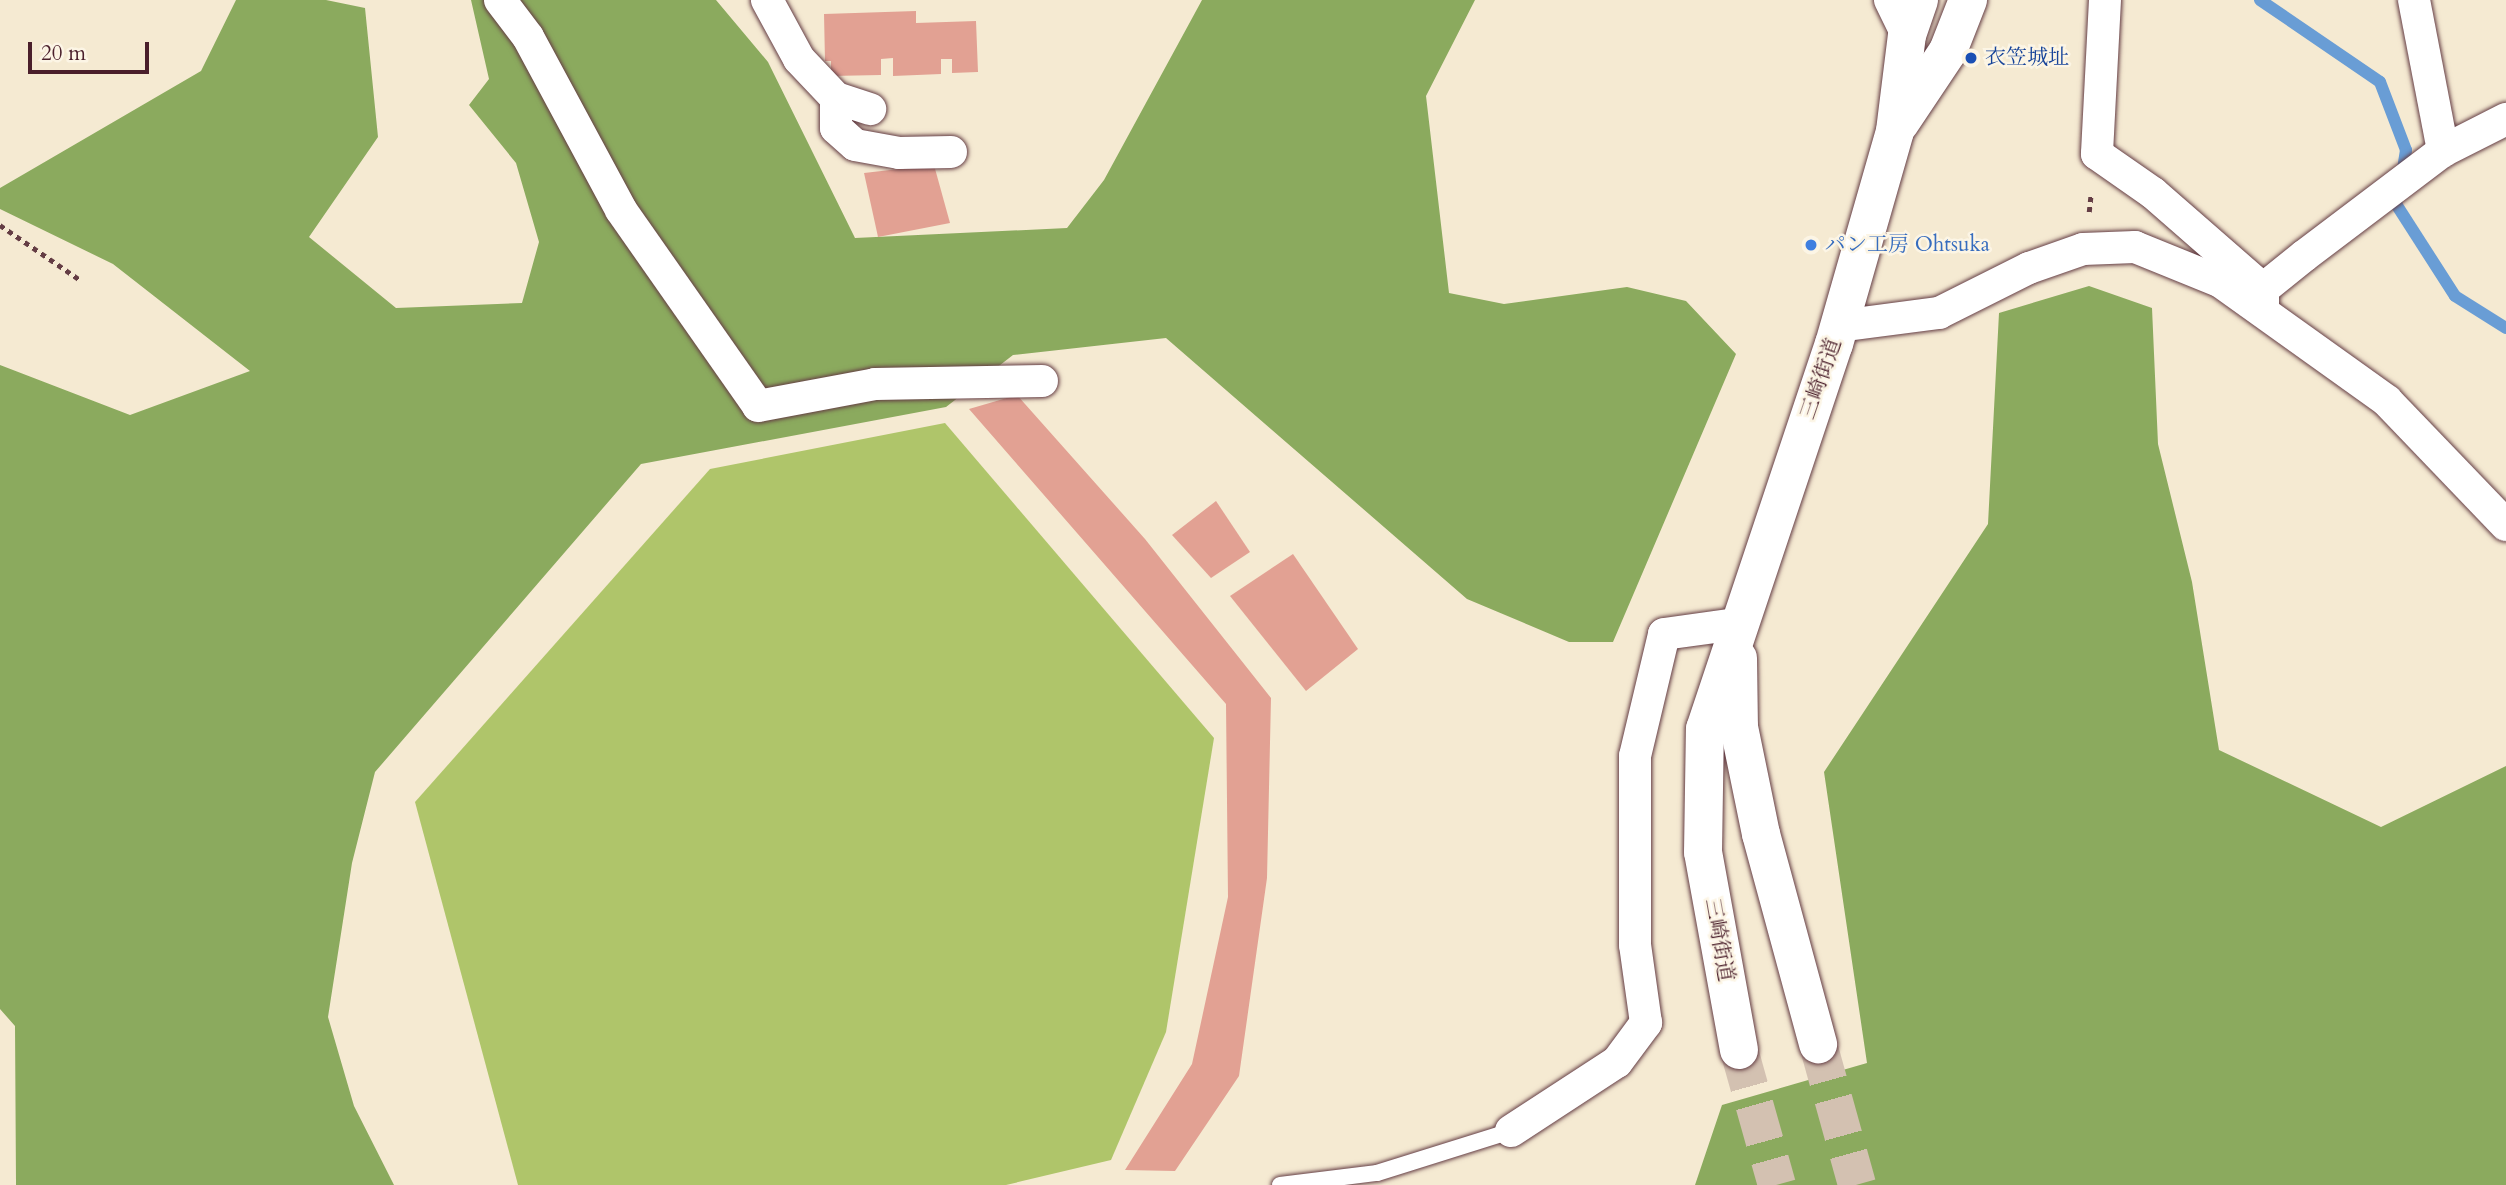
<!DOCTYPE html>
<html>
<head>
<meta charset="utf-8">
<style>
  body { margin:0 }
  #map { position:relative; width:2506px; height:1185px; overflow:hidden; background:#f5ead2; font-family:Cardo,"Noto Serif JP",serif }
  div>[style] { position:absolute }
  .green>* { inset:0; background:#afc56a }
  .forest>* { inset:0; background:#8baa5e }
  .stream>* { height:12px; margin:-6px; padding:0 6px; transform-origin:6px; border-radius:6px; background:#699dd5 }
  .building>* { inset:0; background:#e2a193 }
  .primary-tunnel>* { height:38px; margin-top:-19px; transform-origin:0; background:repeating-linear-gradient(90deg,#d3c1b1 0 38px,transparent 0 57px) }
  .path>* { height:4.5px; margin-top:-2.25px; transform-origin:0; background:repeating-linear-gradient(90deg,#643d44 0 5px,transparent 0 10px) }
  .roads { filter:drop-shadow(0 0 2px #643d44) drop-shadow(0 0 2px #643d44) }
  .lane>* { height:16px; margin:-8px; padding:0 8px; transform-origin:8px; border-radius:8px; background:#fff }
  .street>* { height:32px; margin:-16px; padding:0 16px; transform-origin:16px; border-radius:16px; background:#fff }
  .primary>* { height:38px; margin:-19px; padding:0 19px; transform-origin:19px; border-radius:19px; background:#fff }
  .dots>* { width:19px; height:19px; translate:-50% -50%; box-sizing:border-box; border:4px solid #fcf5e5; border-radius:50% }
  span { translate:-50% -50%; white-space:nowrap; text-align:center; line-height:1.15; -webkit-text-stroke:5px #fcf5e5; paint-order:stroke }
  .transit-label { font-size:21px; color:#164399 }
  .left { translate:0 -50%; text-align:left }
  .shop-label { font-size:21px; color:#366cbe }
  .street-label { font-size:21px; color:#4a1f2b }
  .scale { position:absolute; left:28px; top:42px; width:121px; height:32px; box-sizing:border-box; border:4px solid #4a1f2b; border-top:0; padding-left:9px; font-size:21px; line-height:24px; white-space:nowrap; color:#4a1f2b; -webkit-text-stroke:5px #fcf5e5; paint-order:stroke }
</style>
</head>
<body>
<div id="map">
  <div class="green">
    <i style="clip-path:polygon(945px 423px,1214px 738px,1166px 1032px,1111px 1160px,1006px 1185px,518px 1185px,415px 802px,710px 469px)"></i>
  </div>
  <div class="forest">
    <i style="clip-path:polygon(236px 0,326px 0,365px 8px,378px 137px,309px 237px,396px 308px,522px 303px,539px 242px,516px 163px,469px 105px,489px 79px,471px 0,716px 0,768px 62px,855px 238px,1067px 228px,1104px 180px,1202px 0,1475px 0,1426px 96px,1449px 293px,1504px 304px,1627px 287px,1686px 301px,1736px 354px,1613px 642px,1569px 642px,1467px 599px,1166px 338px,1013px 355px,946px 407px,641px 464px,375px 772px,352px 863px,328px 1017px,354px 1106px,394px 1185px,16px 1185px,15px 1026px,0 1009px,0 365px,130px 415px,250px 371px,113px 264px,0 209px,0 188px,201px 71px)"></i>
    <i style="clip-path:polygon(2089px 286px,2152px 308px,2158px 444px,2192px 582px,2219px 750px,2381px 827px,2506px 766px,2506px 1185px,1695px 1185px,1722px 1105px,1867px 1063px,1824px 772px,1988px 524px,1999px 313px)"></i>
  </div>
  <div class="stream">
    <i style="left:2260px;top:0;width:145px;rotate:34.3deg"></i>
    <i style="left:2380px;top:82px;width:73px;rotate:69.1deg"></i>
    <i style="left:2406px;top:150px;width:24px;rotate:99deg"></i>
    <i style="left:2398px;top:192px;width:12px;rotate:99deg"></i>
    <i style="left:2396px;top:204px;width:109px;rotate:57.3deg"></i>
    <i style="left:2455px;top:296px;width:60px;rotate:32.1deg"></i>
  </div>
  <div class="building">
    <i style="clip-path:polygon(916px 11px,916px 23px,976px 21px,978px 72px,952px 73px,952px 59px,941px 59px,941px 74px,893px 76px,893px 58px,881px 59px,881px 75px,831px 76px,831px 61px,825px 61px,824px 14px)"></i>
    <i style="clip-path:polygon(934px 165px,950px 223px,878px 237px,864px 173px)"></i>
    <i style="clip-path:polygon(1017px 395px,1145px 539px,1271px 698px,1267px 878px,1239px 1076px,1175px 1171px,1125px 1170px,1192px 1064px,1228px 897px,1226px 704px,969px 409px)"></i>
    <i style="clip-path:polygon(1216px 501px,1250px 552px,1211px 578px,1172px 535px)"></i>
    <i style="clip-path:polygon(1293px 554px,1358px 649px,1306px 691px,1230px 596px)"></i>
  </div>
  <div class="primary-tunnel">
    <i style="left:1818px;top:1044px;width:146px;rotate:74.5deg"></i>
    <i style="left:1739px;top:1050px;width:140px;rotate:74.3deg"></i>
  </div>
  <div class="path">
    <i style="left:2089px;top:212px;width:19px;rotate:-84deg"></i>
    <i style="left:0;top:225px;width:96px;rotate:34.4deg"></i>
  </div>
  <div class="roads">
    <div class="lane">
      <i style="left:1280px;top:1185px;width:98px;rotate:-7.1deg"></i>
      <i style="left:1377px;top:1173px;width:140px;rotate:-17.4deg"></i>
    </div>
    <div class="street">
      <i style="left:500px;top:0;width:46px;rotate:52.9deg"></i>
      <i style="left:528px;top:37px;width:196px;rotate:61.7deg"></i>
      <i style="left:621px;top:210px;width:239px;rotate:55deg"></i>
      <i style="left:758px;top:406px;width:119px;rotate:-10.6deg"></i>
      <i style="left:875px;top:384px;width:167px;rotate:-1deg"></i>
      <i style="left:767px;top:0;width:67px;rotate:61.5deg"></i>
      <i style="left:799px;top:59px;width:54px;rotate:46.5deg"></i>
      <i style="left:836px;top:98px;width:36px;rotate:18deg"></i>
      <i style="left:1890px;top:0;width:39px;rotate:64deg"></i>
      <i style="left:2105px;top:0;width:154px;rotate:93deg"></i>
      <i style="left:2097px;top:154px;width:68px;rotate:34.9deg"></i>
      <i style="left:2153px;top:193px;width:146px;rotate:41.1deg"></i>
      <i style="left:2414px;top:0;width:154px;rotate:79.1deg"></i>
      <i style="left:836px;top:98px;width:30px;rotate:90deg"></i>
      <i style="left:836px;top:128px;width:25px;rotate:42deg"></i>
      <i style="left:855px;top:145px;width:45px;rotate:10.3deg"></i>
      <i style="left:899px;top:153px;width:52px;rotate:-1.1deg"></i>
      <i style="left:2263px;top:308px;width:19px;rotate:-90deg"></i>
      <i style="left:2263px;top:289px;width:53px;rotate:-38.8deg"></i>
      <i style="left:2304px;top:256px;width:174px;rotate:-37.1deg"></i>
      <i style="left:2443px;top:151px;width:71px;rotate:-26.9deg"></i>
      <i style="left:1839px;top:326px;width:101px;rotate:-7.4deg"></i>
      <i style="left:1939px;top:313px;width:101px;rotate:-26.6deg"></i>
      <i style="left:2029px;top:268px;width:57px;rotate:-19.4deg"></i>
      <i style="left:2083px;top:249px;width:52px;rotate:-2.2deg"></i>
      <i style="left:2135px;top:247px;width:93px;rotate:22.1deg"></i>
      <i style="left:2221px;top:282px;width:204px;rotate:35.6deg"></i>
      <i style="left:2387px;top:401px;width:172px;rotate:46.2deg"></i>
      <i style="left:1511px;top:1131px;width:126px;rotate:-33.1deg"></i>
      <i style="left:1617px;top:1062px;width:49px;rotate:-53.4deg"></i>
      <i style="left:1646px;top:1023px;width:79px;rotate:-98deg"></i>
      <i style="left:1635px;top:945px;width:189px;rotate:-90deg"></i>
      <i style="left:1635px;top:756px;width:125px;rotate:-76.6deg"></i>
      <i style="left:1664px;top:634px;width:74px;rotate:-7.8deg"></i>
    </div>
    <div class="primary">
      <i style="left:1900px;top:123px;width:87px;rotate:-56.3deg"></i>
      <i style="left:1948px;top:51px;width:55px;rotate:-68.6deg"></i>
      <i style="left:1738px;top:658px;width:69px;rotate:89.2deg"></i>
      <i style="left:1739px;top:727px;width:109px;rotate:78.4deg"></i>
      <i style="left:1761px;top:834px;width:218px;rotate:74.8deg"></i>
      <i style="left:1739px;top:1050px;width:201px;rotate:-100.3deg"></i>
      <i style="left:1703px;top:852px;width:123px;rotate:-89.1deg"></i>
      <i style="left:1705px;top:729px;width:406px;rotate:-71.5deg"></i>
      <i style="left:1834px;top:344px;width:222px;rotate:-74deg"></i>
      <i style="left:1895px;top:131px;width:97px;rotate:-82.9deg"></i>
      <i style="left:1907px;top:35px;width:37px;rotate:-71deg"></i>
    </div>
  </div>
  <div class="dots">
    <i style="left:1971px;top:58px;background:#1a4fb4"></i>
    <i style="left:1811px;top:245px;background:#3f7fe0"></i>
  </div>
  <div class="transit-label">
    <span class="left" style="left:1985px;top:58px">衣笠城址</span>
  </div>
  <div class="shop-label">
    <span class="left" style="left:1825px;top:245px">パン工房 Ohtsuka</span>
  </div>
  <div class="street-label">
    <span style="left:1821px;top:379px;rotate:-71deg">三崎街道</span>
    <span style="left:1719px;top:940px;rotate:80deg">三崎街道</span>
  </div>
  <div class="scale">20 m</div>
</div>
</body>
</html>
